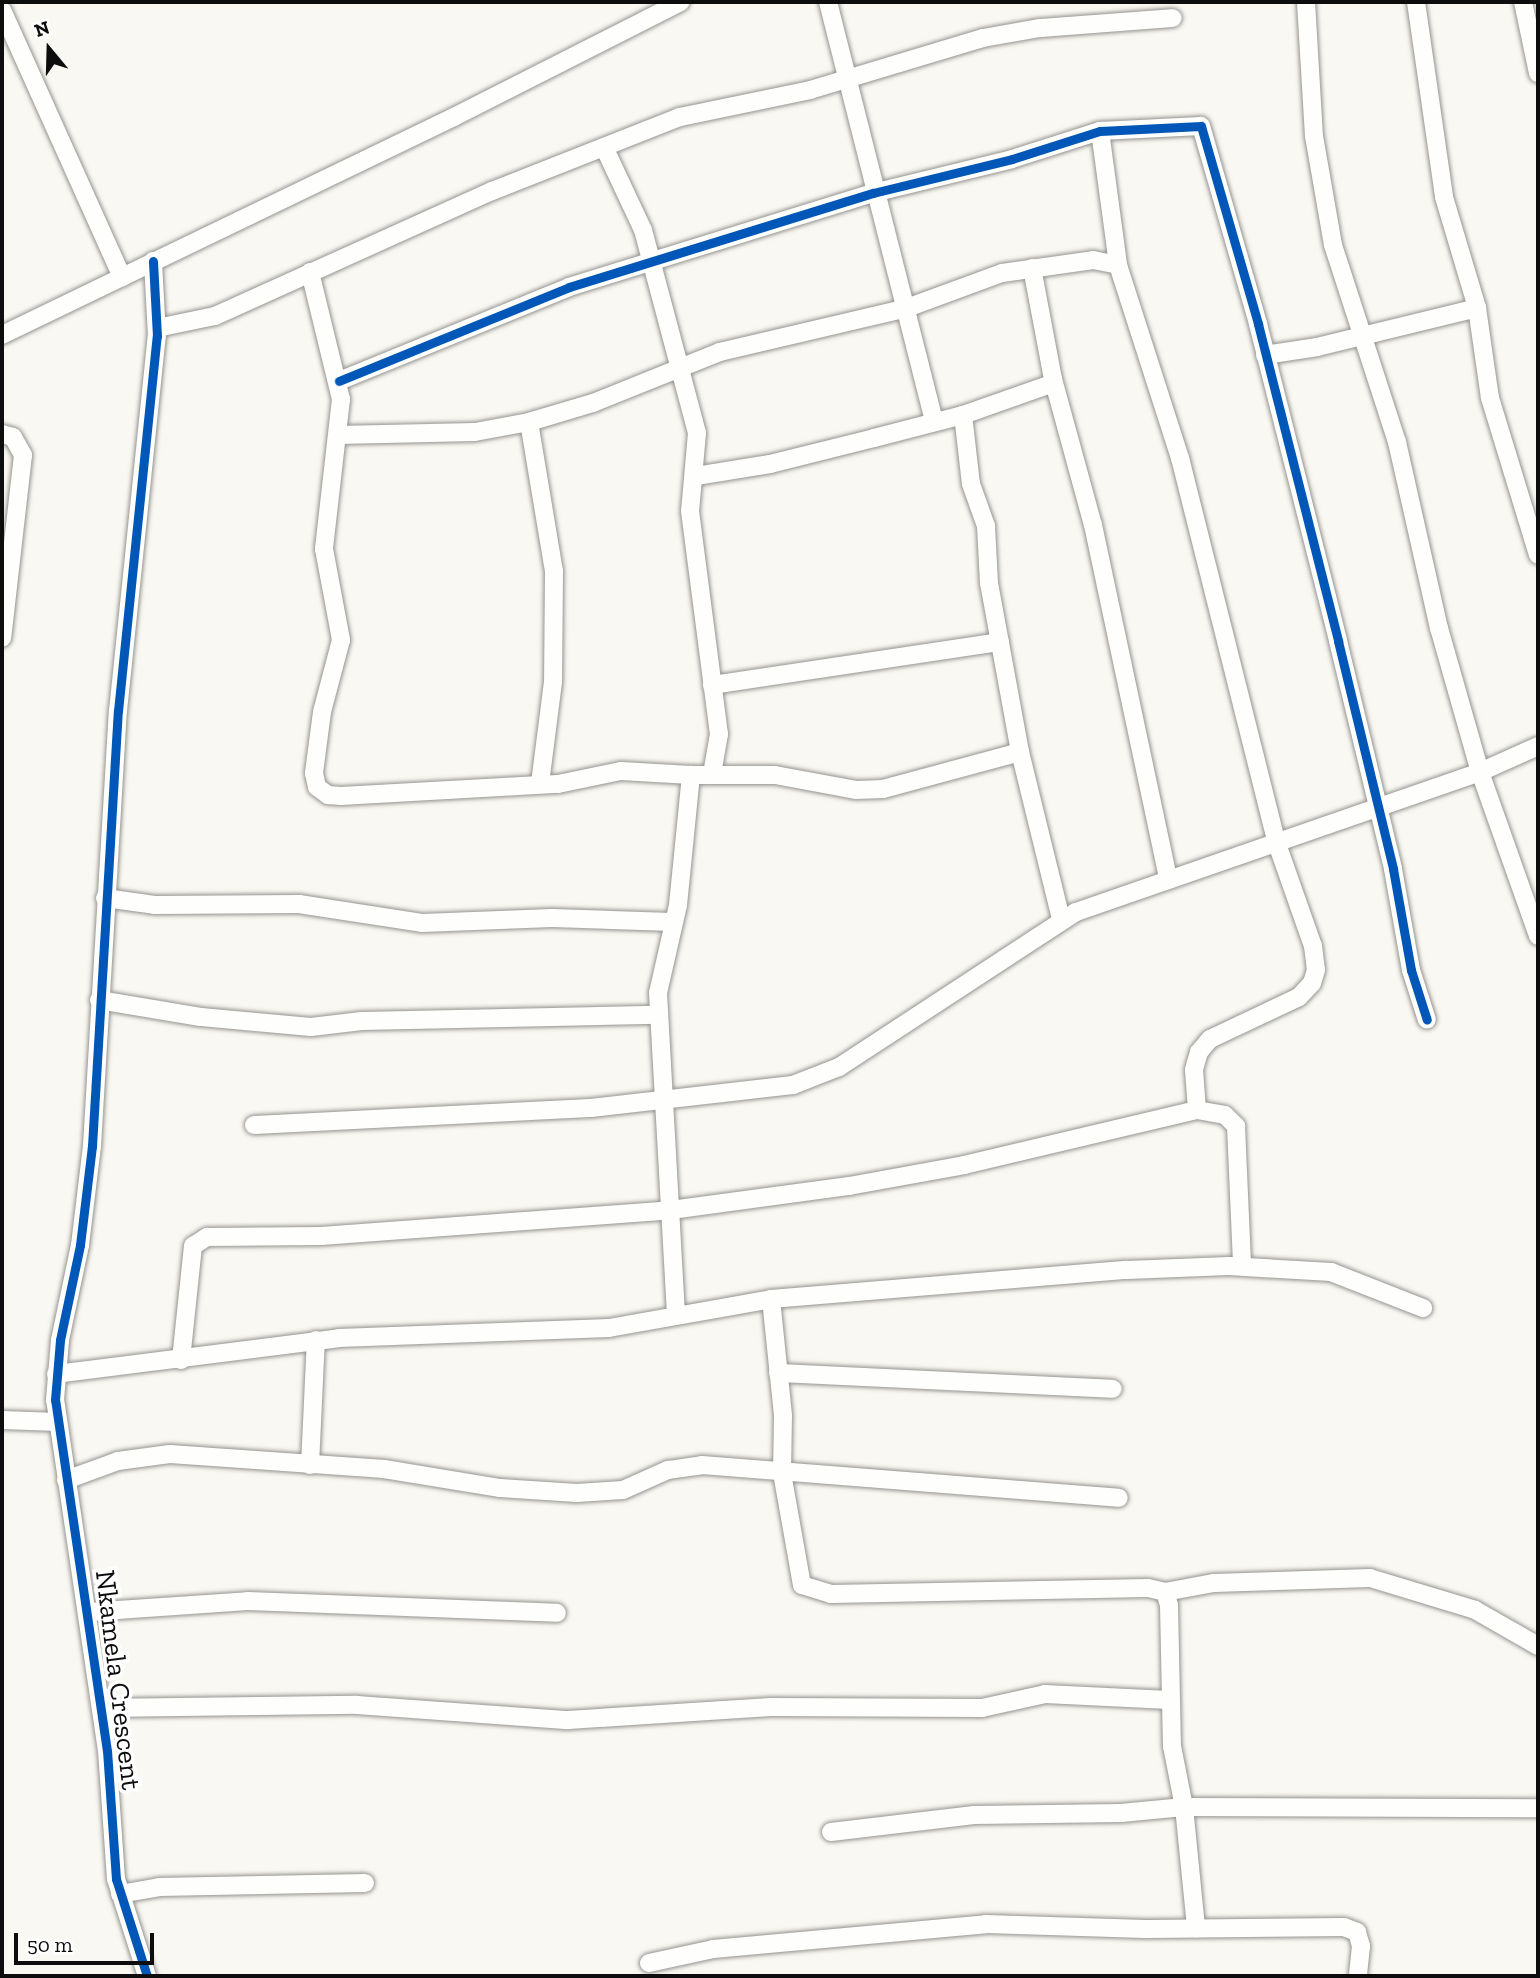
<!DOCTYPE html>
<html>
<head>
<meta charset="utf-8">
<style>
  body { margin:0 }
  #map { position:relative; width:1540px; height:1978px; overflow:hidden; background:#faf8f2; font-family:"Zilla Slab",serif }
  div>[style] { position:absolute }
  .roads { filter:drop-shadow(0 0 2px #949390) drop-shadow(0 0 2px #949390) }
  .street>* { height:18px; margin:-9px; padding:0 9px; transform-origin:9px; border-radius:9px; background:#fefefd }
  .cycleway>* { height:9px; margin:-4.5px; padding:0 4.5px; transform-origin:4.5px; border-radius:4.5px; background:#0057b8 }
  span { translate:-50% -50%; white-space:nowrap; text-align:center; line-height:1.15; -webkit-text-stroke:7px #fff; paint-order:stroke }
  .street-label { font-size:28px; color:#0d0d0d }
  .frame { position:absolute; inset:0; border:4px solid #0d0d0d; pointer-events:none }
  .north { position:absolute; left:14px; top:14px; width:70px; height:70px; -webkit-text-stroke:5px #fff; paint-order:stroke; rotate:341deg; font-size:19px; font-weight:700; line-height:28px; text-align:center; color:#0d0d0d }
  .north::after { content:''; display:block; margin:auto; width:24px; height:32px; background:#0d0d0d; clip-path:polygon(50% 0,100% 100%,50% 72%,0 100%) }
  .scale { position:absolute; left:14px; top:1933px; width:140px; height:32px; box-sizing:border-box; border:4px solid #0d0d0d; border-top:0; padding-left:9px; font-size:21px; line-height:24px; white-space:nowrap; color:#0d0d0d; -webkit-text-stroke:5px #fff; paint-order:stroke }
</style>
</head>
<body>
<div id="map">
  <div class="roads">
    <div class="street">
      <i style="left:828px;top:2px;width:433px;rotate:75.8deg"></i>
      <i style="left:1306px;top:2px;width:134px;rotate:86.6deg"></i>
      <i style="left:1314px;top:136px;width:111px;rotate:80.1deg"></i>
      <i style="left:1333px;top:245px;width:207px;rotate:72deg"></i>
      <i style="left:1397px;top:442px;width:191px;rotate:77.3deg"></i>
      <i style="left:1439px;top:628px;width:150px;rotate:74.1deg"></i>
      <i style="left:1480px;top:772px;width:174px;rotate:70.5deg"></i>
      <i style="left:1416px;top:2px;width:197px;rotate:81.8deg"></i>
      <i style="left:1444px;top:197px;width:116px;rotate:73.4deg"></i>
      <i style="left:1477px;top:308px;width:91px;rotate:81.8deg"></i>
      <i style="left:1490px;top:398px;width:164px;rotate:73deg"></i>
      <i style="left:1523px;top:2px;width:73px;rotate:78.1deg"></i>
      <i style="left:2px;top:10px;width:293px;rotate:65.8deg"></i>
      <i style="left:1100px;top:131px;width:135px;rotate:82.3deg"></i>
      <i style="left:1118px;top:265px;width:203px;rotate:72.2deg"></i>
      <i style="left:1180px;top:458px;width:395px;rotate:75.9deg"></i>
      <i style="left:1276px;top:841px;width:111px;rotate:70.6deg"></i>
      <i style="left:1313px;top:946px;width:24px;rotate:83deg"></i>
      <i style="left:1316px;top:970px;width:14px;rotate:107deg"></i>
      <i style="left:1312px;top:983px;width:19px;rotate:133deg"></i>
      <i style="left:1299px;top:997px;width:98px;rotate:154.7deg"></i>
      <i style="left:1210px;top:1039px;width:17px;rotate:130deg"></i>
      <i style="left:1199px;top:1052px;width:19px;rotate:106deg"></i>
      <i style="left:1194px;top:1070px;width:40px;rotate:85.7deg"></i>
      <i style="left:605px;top:149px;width:89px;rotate:64.9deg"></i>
      <i style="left:643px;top:230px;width:210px;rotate:75.1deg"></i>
      <i style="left:697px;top:433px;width:78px;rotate:95.1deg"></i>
      <i style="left:690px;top:511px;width:225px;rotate:82.6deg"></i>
      <i style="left:719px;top:734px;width:41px;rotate:99.9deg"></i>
      <i style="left:1032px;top:268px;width:113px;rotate:79.3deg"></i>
      <i style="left:1053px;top:379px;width:151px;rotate:74.7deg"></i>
      <i style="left:1093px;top:525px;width:361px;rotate:78deg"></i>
      <i style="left:310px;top:272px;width:131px;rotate:76.3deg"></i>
      <i style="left:341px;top:399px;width:151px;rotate:96.5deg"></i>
      <i style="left:324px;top:549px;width:93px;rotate:79.4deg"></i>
      <i style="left:341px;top:640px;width:74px;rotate:104.8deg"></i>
      <i style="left:322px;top:712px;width:62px;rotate:97.5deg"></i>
      <i style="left:314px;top:773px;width:14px;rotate:78deg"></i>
      <i style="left:317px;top:787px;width:14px;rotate:36deg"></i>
      <i style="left:328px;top:795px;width:13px;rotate:4deg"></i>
      <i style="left:341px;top:796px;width:217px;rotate:-3.2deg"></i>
      <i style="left:558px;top:784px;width:64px;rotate:-11.7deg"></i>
      <i style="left:621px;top:771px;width:70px;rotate:3.3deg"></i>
      <i style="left:157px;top:328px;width:59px;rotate:-11.7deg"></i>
      <i style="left:215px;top:316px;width:304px;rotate:-24.3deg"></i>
      <i style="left:492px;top:191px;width:202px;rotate:-21.5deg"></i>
      <i style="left:680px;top:117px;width:133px;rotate:-11.7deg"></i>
      <i style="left:810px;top:90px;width:181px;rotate:-16.7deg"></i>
      <i style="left:983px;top:38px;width:58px;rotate:-10deg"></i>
      <i style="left:1040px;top:28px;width:133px;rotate:-4.3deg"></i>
      <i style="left:2px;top:335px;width:502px;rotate:-25.75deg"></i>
      <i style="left:454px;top:117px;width:254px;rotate:-26.9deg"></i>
      <i style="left:1265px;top:355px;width:53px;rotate:-8.7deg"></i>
      <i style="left:1317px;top:347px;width:165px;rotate:-13.7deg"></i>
      <i style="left:339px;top:381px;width:248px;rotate:-22.2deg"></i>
      <i style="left:569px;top:287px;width:318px;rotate:-17.2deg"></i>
      <i style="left:873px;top:193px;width:143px;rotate:-13.7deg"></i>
      <i style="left:1012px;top:159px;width:92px;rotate:-17.7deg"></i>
      <i style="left:1100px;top:131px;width:101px;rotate:-2.8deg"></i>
      <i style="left:1201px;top:126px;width:206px;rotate:73.9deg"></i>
      <i style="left:1258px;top:324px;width:327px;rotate:75.8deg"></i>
      <i style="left:1338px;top:641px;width:235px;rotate:76.4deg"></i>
      <i style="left:1393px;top:869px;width:103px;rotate:79.9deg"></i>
      <i style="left:1411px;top:970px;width:52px;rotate:72.3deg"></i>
      <i style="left:963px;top:415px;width:69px;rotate:83.4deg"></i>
      <i style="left:971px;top:484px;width:45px;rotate:70.3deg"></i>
      <i style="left:986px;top:526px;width:57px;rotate:87deg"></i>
      <i style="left:989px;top:583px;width:172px;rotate:79.6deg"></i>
      <i style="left:1020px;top:752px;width:172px;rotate:76.2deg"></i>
      <i style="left:529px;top:422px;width:151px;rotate:80.5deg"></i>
      <i style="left:554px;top:571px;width:111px;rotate:90.5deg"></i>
      <i style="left:553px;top:682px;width:103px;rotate:97.3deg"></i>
      <i style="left:2px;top:434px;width:11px;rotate:15deg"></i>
      <i style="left:13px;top:437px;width:21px;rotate:61deg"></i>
      <i style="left:23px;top:455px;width:184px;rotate:96.5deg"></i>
      <i style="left:338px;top:435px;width:137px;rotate:-1.3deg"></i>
      <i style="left:475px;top:432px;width:55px;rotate:-10.5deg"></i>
      <i style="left:529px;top:422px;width:67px;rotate:-16.5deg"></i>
      <i style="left:593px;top:403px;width:137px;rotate:-21.9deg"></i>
      <i style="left:720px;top:352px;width:189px;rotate:-13.2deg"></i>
      <i style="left:904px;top:309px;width:104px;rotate:-20.2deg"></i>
      <i style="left:1002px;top:273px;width:92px;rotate:-8.1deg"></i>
      <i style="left:1093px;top:260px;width:25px;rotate:11deg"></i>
      <i style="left:696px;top:476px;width:75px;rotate:-9.2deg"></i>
      <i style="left:770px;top:464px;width:107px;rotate:-14deg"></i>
      <i style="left:874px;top:438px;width:92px;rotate:-14.5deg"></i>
      <i style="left:963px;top:415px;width:96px;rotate:-19.4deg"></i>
      <i style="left:712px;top:685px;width:291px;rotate:-8.5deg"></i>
      <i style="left:105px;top:898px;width:50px;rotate:8deg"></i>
      <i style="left:155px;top:905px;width:144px;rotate:-0.4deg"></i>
      <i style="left:299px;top:904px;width:124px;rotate:8.8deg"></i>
      <i style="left:422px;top:923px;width:130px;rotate:-2.2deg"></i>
      <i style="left:552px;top:918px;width:120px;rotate:1.9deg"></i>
      <i style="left:99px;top:1000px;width:103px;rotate:9.5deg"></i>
      <i style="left:201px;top:1017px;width:110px;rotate:5.2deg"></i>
      <i style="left:311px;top:1027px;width:51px;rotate:-6.7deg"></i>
      <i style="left:362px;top:1021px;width:296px;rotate:-1.2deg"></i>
      <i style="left:254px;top:1125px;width:337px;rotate:-2.9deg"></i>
      <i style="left:591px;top:1108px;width:203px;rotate:-6.5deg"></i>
      <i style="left:793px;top:1085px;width:49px;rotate:-21.4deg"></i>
      <i style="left:839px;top:1067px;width:283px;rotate:-33.2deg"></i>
      <i style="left:1076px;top:912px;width:428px;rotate:-19.1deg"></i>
      <i style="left:1480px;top:772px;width:64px;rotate:-24.1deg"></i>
      <i style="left:771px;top:1299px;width:118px;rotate:84.1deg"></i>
      <i style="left:783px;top:1416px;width:57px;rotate:91deg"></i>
      <i style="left:782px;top:1473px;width:114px;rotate:79.9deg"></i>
      <i style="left:802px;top:1585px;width:30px;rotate:17deg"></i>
      <i style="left:831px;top:1594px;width:317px;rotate:-1.1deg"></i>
      <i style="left:1148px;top:1588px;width:17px;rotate:13deg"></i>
      <i style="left:1165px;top:1592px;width:14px;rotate:73deg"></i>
      <i style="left:1169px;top:1605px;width:141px;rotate:88.8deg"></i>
      <i style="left:1172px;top:1746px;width:62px;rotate:78.9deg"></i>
      <i style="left:1184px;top:1807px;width:122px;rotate:84.3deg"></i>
      <i style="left:676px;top:1315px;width:323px;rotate:-93.2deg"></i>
      <i style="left:658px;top:993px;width:90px;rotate:-77.2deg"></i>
      <i style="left:678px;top:905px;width:131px;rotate:-84.3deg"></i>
      <i style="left:691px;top:775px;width:84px"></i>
      <i style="left:775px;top:775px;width:82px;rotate:10.5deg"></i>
      <i style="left:856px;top:790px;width:27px;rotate:-2deg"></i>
      <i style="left:883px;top:789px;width:142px;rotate:-15.1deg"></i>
      <i style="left:181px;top:1360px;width:115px;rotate:-84deg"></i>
      <i style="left:193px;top:1246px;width:17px;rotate:-33deg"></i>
      <i style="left:207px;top:1237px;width:114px;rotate:-0.5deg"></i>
      <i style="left:321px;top:1236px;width:351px;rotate:-4.2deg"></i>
      <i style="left:671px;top:1210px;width:180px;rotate:-7.7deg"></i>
      <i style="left:849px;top:1186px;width:117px;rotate:-10.3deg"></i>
      <i style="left:964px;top:1165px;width:239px;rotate:-13.3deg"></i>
      <i style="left:1197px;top:1110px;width:28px;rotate:10deg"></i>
      <i style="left:1225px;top:1115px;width:16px;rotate:45deg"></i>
      <i style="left:1236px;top:1126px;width:140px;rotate:87.5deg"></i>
      <i style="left:778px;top:1373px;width:335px;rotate:2.7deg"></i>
      <i style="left:56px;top:1374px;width:285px;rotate:-7.2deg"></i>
      <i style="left:339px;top:1338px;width:270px;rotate:-2.1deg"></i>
      <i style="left:609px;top:1328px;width:165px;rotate:-10.1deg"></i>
      <i style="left:771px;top:1299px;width:357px;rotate:-4.7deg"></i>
      <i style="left:1127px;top:1270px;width:102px;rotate:-2.2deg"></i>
      <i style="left:1229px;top:1266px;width:102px;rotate:3.4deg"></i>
      <i style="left:1331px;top:1272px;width:99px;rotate:21.4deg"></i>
      <i style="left:2px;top:1420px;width:56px;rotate:2deg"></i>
      <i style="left:310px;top:1465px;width:125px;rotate:-87.3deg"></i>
      <i style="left:66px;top:1480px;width:55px;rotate:-20.1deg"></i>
      <i style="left:118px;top:1461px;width:52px;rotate:-7.7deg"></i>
      <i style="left:170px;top:1454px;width:215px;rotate:4deg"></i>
      <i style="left:384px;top:1469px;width:118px;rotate:9.3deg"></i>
      <i style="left:500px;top:1488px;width:77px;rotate:3.7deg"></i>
      <i style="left:577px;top:1493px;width:46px;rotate:-3.7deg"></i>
      <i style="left:623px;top:1490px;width:49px;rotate:-24deg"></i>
      <i style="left:668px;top:1470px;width:34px;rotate:-8deg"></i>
      <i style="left:702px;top:1465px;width:418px;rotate:4.5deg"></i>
      <i style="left:1165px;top:1592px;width:50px;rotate:-10.4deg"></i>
      <i style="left:1214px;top:1583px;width:156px;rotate:-1.8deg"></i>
      <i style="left:1370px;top:1578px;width:110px;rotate:16.9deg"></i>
      <i style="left:1475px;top:1610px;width:73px;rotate:29.7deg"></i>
      <i style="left:88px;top:1612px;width:160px;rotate:-3.9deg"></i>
      <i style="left:248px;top:1601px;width:309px;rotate:2.2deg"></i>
      <i style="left:101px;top:1708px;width:256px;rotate:-0.7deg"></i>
      <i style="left:357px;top:1705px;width:212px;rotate:4.1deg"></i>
      <i style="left:568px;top:1720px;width:203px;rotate:-3.7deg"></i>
      <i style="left:771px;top:1707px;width:211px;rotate:0.3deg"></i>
      <i style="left:982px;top:1708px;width:65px;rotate:-12.5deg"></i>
      <i style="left:1045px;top:1694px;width:124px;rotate:2.8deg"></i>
      <i style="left:831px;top:1832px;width:144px;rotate:-6.8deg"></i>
      <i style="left:974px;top:1815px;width:147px;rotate:-0.8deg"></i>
      <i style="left:1121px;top:1813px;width:63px;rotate:-5.4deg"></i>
      <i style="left:1184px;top:1807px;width:354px;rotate:0.2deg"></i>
      <i style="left:120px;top:1894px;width:40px;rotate:-10deg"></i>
      <i style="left:159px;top:1887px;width:206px;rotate:-1.1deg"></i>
      <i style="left:649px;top:1963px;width:66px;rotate:-12.3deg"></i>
      <i style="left:713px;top:1949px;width:274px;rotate:-5.2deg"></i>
      <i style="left:986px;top:1924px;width:159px;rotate:1.8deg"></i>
      <i style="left:1145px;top:1929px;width:199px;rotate:-0.6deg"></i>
      <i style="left:1344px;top:1927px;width:14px;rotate:21deg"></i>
      <i style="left:1357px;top:1932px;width:15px;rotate:74deg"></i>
      <i style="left:1361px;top:1946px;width:30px;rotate:96deg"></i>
      <i style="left:147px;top:1976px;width:102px;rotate:-107.7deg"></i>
      <i style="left:116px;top:1879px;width:128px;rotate:-94deg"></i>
      <i style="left:107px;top:1751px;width:355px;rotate:-98.4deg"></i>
      <i style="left:55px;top:1400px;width:60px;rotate:-85.2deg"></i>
      <i style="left:60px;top:1340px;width:97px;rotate:-78.1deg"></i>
      <i style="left:80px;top:1245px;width:100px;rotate:-83.1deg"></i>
      <i style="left:92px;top:1146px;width:436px;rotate:-86.6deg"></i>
      <i style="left:118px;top:711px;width:377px;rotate:-84.1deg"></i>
      <i style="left:157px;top:336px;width:75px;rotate:-93.1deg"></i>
    </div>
  </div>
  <div class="cycleway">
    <i style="left:339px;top:381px;width:248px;rotate:-22.2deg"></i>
    <i style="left:569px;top:287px;width:318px;rotate:-17.2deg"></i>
    <i style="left:873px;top:193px;width:143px;rotate:-13.7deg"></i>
    <i style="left:1012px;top:159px;width:92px;rotate:-17.7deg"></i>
    <i style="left:1100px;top:131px;width:101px;rotate:-2.8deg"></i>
    <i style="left:1201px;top:126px;width:206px;rotate:73.9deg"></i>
    <i style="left:1258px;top:324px;width:327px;rotate:75.8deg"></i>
    <i style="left:1338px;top:641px;width:235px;rotate:76.4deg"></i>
    <i style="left:1393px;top:869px;width:103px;rotate:79.9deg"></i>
    <i style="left:1411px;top:970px;width:52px;rotate:72.3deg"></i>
    <i style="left:147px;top:1976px;width:102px;rotate:-107.7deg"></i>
    <i style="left:116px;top:1879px;width:128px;rotate:-94deg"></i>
    <i style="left:107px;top:1751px;width:355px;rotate:-98.4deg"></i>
    <i style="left:55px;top:1400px;width:60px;rotate:-85.2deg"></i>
    <i style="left:60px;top:1340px;width:97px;rotate:-78.1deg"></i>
    <i style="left:80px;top:1245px;width:100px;rotate:-83.1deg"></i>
    <i style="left:92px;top:1146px;width:436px;rotate:-86.6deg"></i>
    <i style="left:118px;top:711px;width:377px;rotate:-84.1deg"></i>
    <i style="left:157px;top:336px;width:75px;rotate:-93.1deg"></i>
  </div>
  <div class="street-label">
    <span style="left:118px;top:1680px;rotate:83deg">Nkamela Crescent</span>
  </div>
  <div class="frame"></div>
  <div class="north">N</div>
  <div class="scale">50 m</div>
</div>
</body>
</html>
